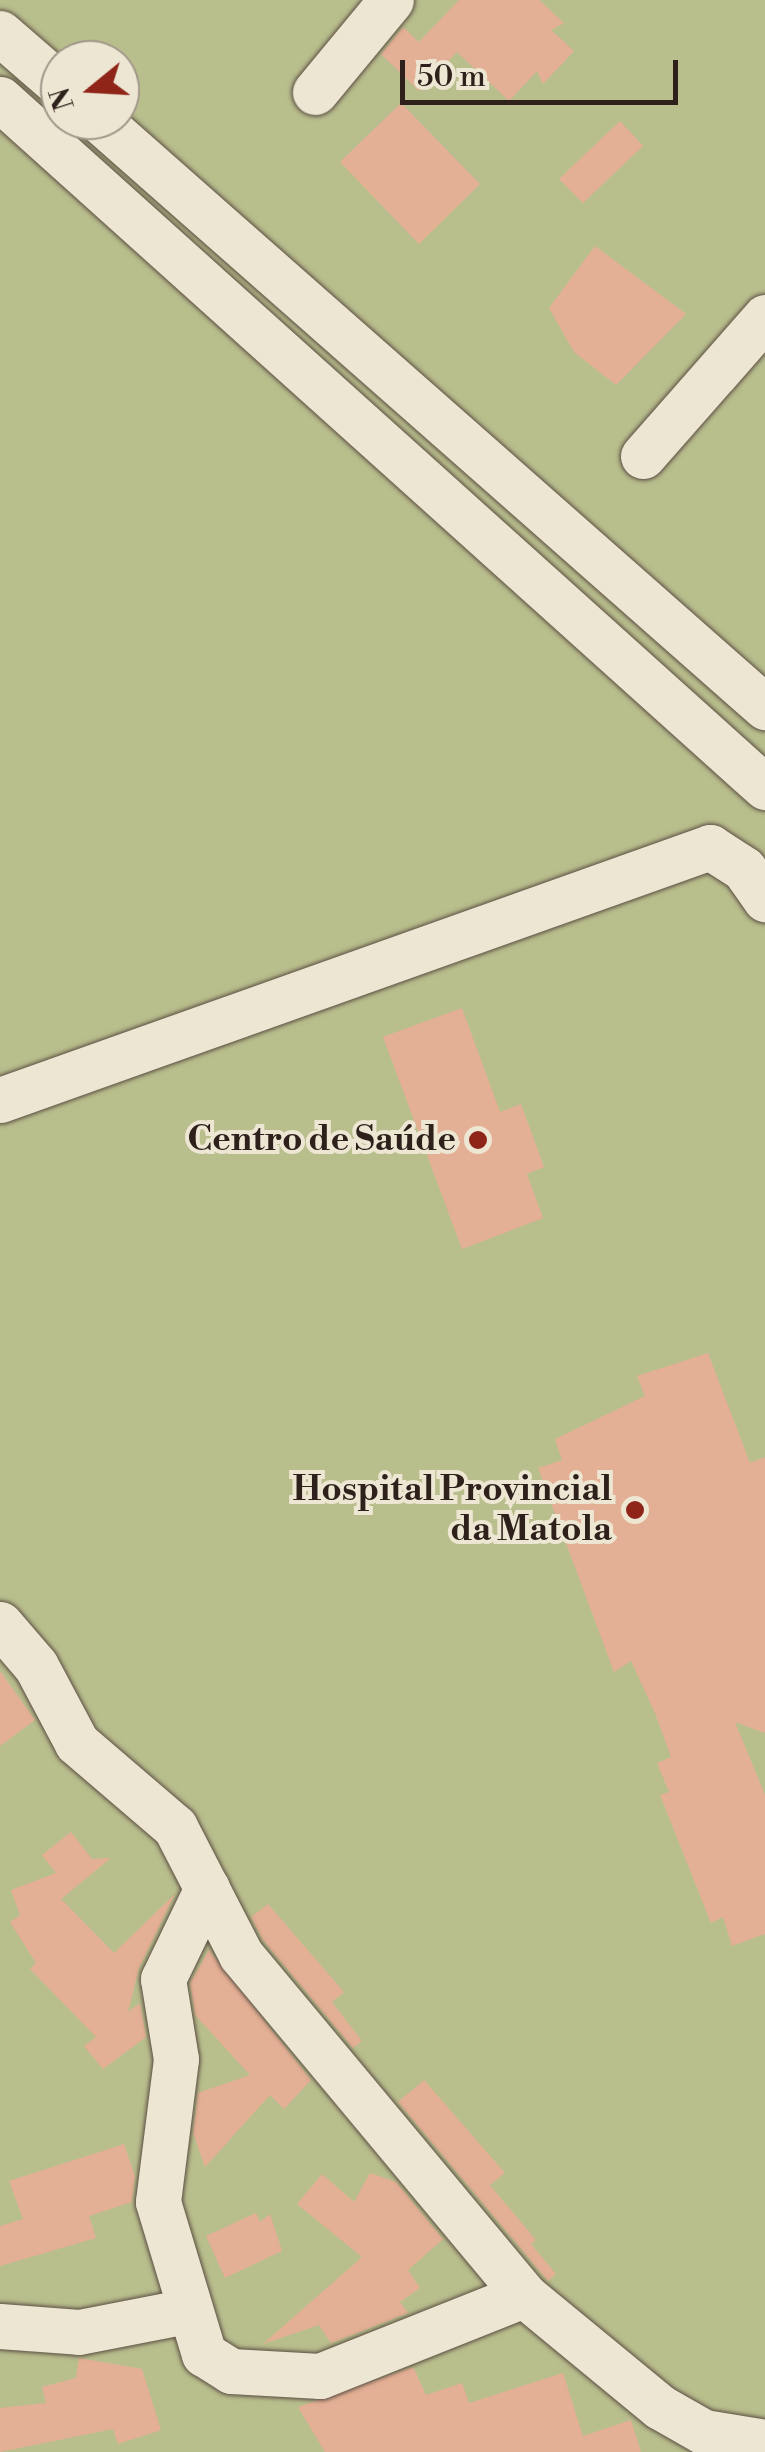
<!DOCTYPE html>
<html>
<head>
<meta charset="utf-8">
<style>
  body { margin:0 }
  #map { position:relative; width:765px; height:2452px; overflow:hidden; background:#e4d9bc; font-family:"Libre Bodoni",serif }
  div>[style] { position:absolute }
  .green>* { inset:0; background:#b9be8d }
  .building>* { inset:0; background:#e4b095 }
  .roads { filter:drop-shadow(0 0 2px #5c4e43) drop-shadow(0 0 2px #5c4e43) }
  .minor>* { height:45px; margin:-22.5px; padding:0 22.5px; transform-origin:22.5px; border-radius:22.5px; background:#ede6d3 }
  .dots>* { width:28px; height:28px; translate:-50% -50%; box-sizing:border-box; border:5px solid #ede6d3; border-radius:50% }
  span { translate:-50% -50%; white-space:nowrap; text-align:center; line-height:1.15; -webkit-text-stroke:8px #ede6d3; paint-order:stroke }
  .poi-label { font-size:35px; color:#2e201b; font-weight:700 }
  .right { translate:-100% -50%; text-align:right }
  .north { position:absolute; left:40px; top:40px; width:100px; height:100px; box-sizing:border-box; background:#ede6d3; border:2px solid #a19789; border-radius:50%; rotate:252deg; font-size:28px; font-weight:700; line-height:40px; text-align:center; color:#2e201b }
  .north::after { content:''; display:block; margin:auto; width:35px; height:45px; background:#8f2418; clip-path:polygon(50% 0,100% 100%,50% 72%,0 100%) }
  .scale { position:absolute; left:400px; top:60px; width:278px; height:45px; box-sizing:border-box; border:5px solid #2e201b; border-top:0; padding-left:12px; font-size:30px; line-height:35px; white-space:nowrap; color:#2e201b; -webkit-text-stroke:8px #ede6d3; paint-order:stroke }
</style>
</head>
<body>
<div id="map">
  <div class="green">
    <i style="clip-path:polygon(evenodd,0 0,765px 0,765px 2452px,0 2452px,0 0,60px 60px,120px 60px,120px 120px,60px 120px,60px 60px)"></i>
  </div>
  <div class="building">
    <i style="clip-path:polygon(459px 0,539px 0,564px 23px,551px 30px,574px 51px,543px 84px,537px 71px,509px 101px,457px 52px,419px 91px,381px 54px,403px 27px,419px 42px)"></i>
    <i style="clip-path:polygon(401px 103px,480px 184px,419px 244px,340px 162px)"></i>
    <i style="clip-path:polygon(620px 121px,643px 146px,583px 203px,559px 179px)"></i>
    <i style="clip-path:polygon(595px 246px,686px 314px,616px 385px,574px 352px,549px 308px)"></i>
    <i style="clip-path:polygon(462px 1008px,500px 1112px,521px 1104px,544px 1167px,527px 1174px,543px 1218px,462px 1249px,383px 1037px)"></i>
    <i style="clip-path:polygon(708px 1353px,750px 1463px,765px 1457px,765px 1733px,735px 1722px,765px 1795px,765px 1934px,732px 1946px,723px 1917px,711px 1923px,660px 1795px,669px 1792px,657px 1763px,671px 1757px,655px 1713px,631px 1661px,614px 1672px,538px 1468px,562px 1460px,555px 1439px,645px 1396px,637px 1376px)"></i>
    <i style="clip-path:polygon(0 1671px,35px 1720px,0 1746px)"></i>
    <i style="clip-path:polygon(71px 1832px,92px 1859px,111px 1858px,61px 1899px,114px 1953px,175px 1894px,139px 1968px,128px 2012px,140px 2003px,146px 2037px,103px 2069px,84px 2046px,96px 2037px,30px 1969px,36px 1963px,10px 1922px,20px 1915px,11px 1890px,56px 1873px,42px 1855px)"></i>
    <i style="clip-path:polygon(268px 1904px,344px 1992px,332px 2002px,362px 2041px,353px 2048px,263px 1940px,251px 1917px)"></i>
    <i style="clip-path:polygon(209px 1950px,311px 2080px,284px 2109px,270px 2095px,205px 2167px,193px 2133px,198px 2093px,250px 2075px,195px 2015px,190px 1983px)"></i>
    <i style="clip-path:polygon(424px 2080px,505px 2173px,490px 2185px,536px 2240px,531px 2244px,556px 2274px,548px 2281px,398px 2102px)"></i>
    <i style="clip-path:polygon(124px 2144px,135px 2176px,132px 2202px,89px 2216px,96px 2238px,0 2266px,0 2226px,23px 2219px,9px 2181px)"></i>
    <i style="clip-path:polygon(370px 2173px,396px 2182px,443px 2239px,408px 2270px,420px 2288px,400px 2302px,408px 2313px,331px 2343px,319px 2325px,263px 2344px,362px 2257px,297px 2204px,322px 2174px,354px 2202px)"></i>
    <i style="clip-path:polygon(256px 2213px,260px 2222px,270px 2214px,282px 2251px,225px 2278px,206px 2236px)"></i>
    <i style="clip-path:polygon(79px 2358px,142px 2369px,161px 2430px,118px 2444px,113px 2429px,0 2452px,0 2408px,46px 2403px,42px 2387px,76px 2378px)"></i>
    <i style="clip-path:polygon(413px 2367px,426px 2395px,462px 2383px,469px 2403px,563px 2373px,583px 2436px,631px 2420px,641px 2452px,325px 2452px,298px 2407px)"></i>
  </div>
  <div class="roads">
    <div class="minor">
      <i style="left:0;top:33px;width:79px;rotate:40.9deg"></i>
      <i style="left:315px;top:92px;width:119px;rotate:-50.4deg"></i>
      <i style="left:0;top:99px;width:1029px;rotate:41.97deg"></i>
      <i style="left:99px;top:120px;width:888px;rotate:41.39deg"></i>
      <i style="left:643px;top:456px;width:185px;rotate:-48.7deg"></i>
      <i style="left:0;top:1100px;width:754px;rotate:-19.61deg"></i>
      <i style="left:710px;top:847px;width:40px;rotate:32.9deg"></i>
      <i style="left:744px;top:869px;width:37px;rotate:55deg"></i>
      <i style="left:0;top:1624px;width:55px;rotate:49.4deg"></i>
      <i style="left:36px;top:1666px;width:87px;rotate:62deg"></i>
      <i style="left:77px;top:1743px;width:129px;rotate:40.6deg"></i>
      <i style="left:175px;top:1827px;width:144px;rotate:62.7deg"></i>
      <i style="left:241px;top:1955px;width:442px;rotate:50.2deg"></i>
      <i style="left:524px;top:2295px;width:176px;rotate:39.5deg"></i>
      <i style="left:660px;top:2407px;width:51px;rotate:29.6deg"></i>
      <i style="left:704px;top:2432px;width:62px;rotate:9.3deg"></i>
      <i style="left:207px;top:1888px;width:101px;rotate:115.8deg"></i>
      <i style="left:163px;top:1979px;width:81px;rotate:80.8deg"></i>
      <i style="left:176px;top:2059px;width:144px;rotate:97.2deg"></i>
      <i style="left:158px;top:2202px;width:159px;rotate:73.2deg"></i>
      <i style="left:204px;top:2354px;width:32px;rotate:32deg"></i>
      <i style="left:231px;top:2371px;width:89px;rotate:3.2deg"></i>
      <i style="left:320px;top:2376px;width:219px;rotate:-21.7deg"></i>
      <i style="left:0;top:2326px;width:79px;rotate:4.3deg"></i>
      <i style="left:79px;top:2332px;width:110px;rotate:-11deg"></i>
    </div>
  </div>
  <div class="dots">
    <i style="left:478px;top:1140px;background:#8f2418"></i>
    <i style="left:635px;top:1510px;background:#8f2418"></i>
  </div>
  <div class="poi-label">
    <span class="right" style="left:456px;top:1140px">Centro de Saúde</span>
    <span class="right" style="left:612px;top:1510px">Hospital Provincial<br>da Matola</span>
  </div>
  <div class="north">N</div>
  <div class="scale">50 m</div>
</div>
</body>
</html>
